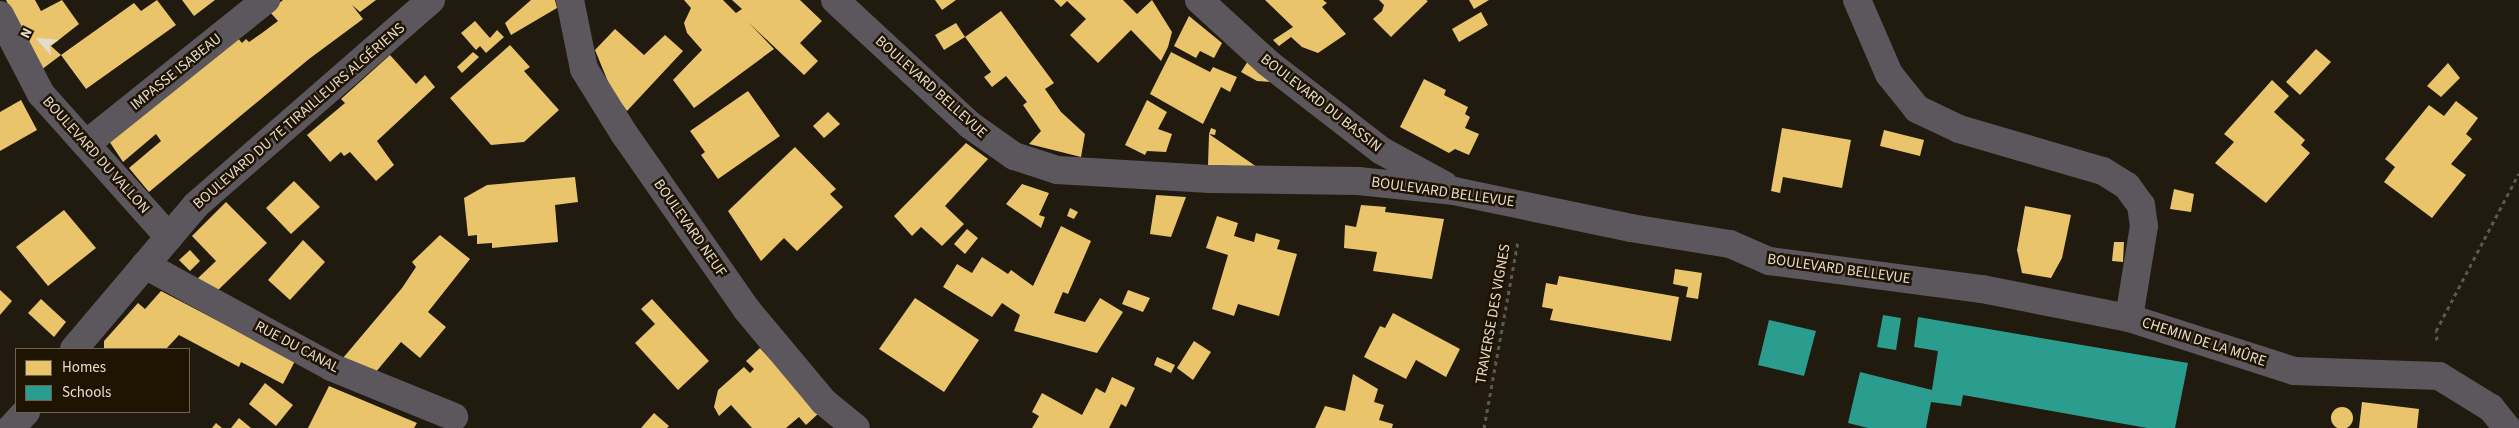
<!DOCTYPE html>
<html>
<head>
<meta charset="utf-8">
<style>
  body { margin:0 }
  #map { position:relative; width:2519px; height:428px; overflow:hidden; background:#211a0e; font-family:"Source Sans 3",sans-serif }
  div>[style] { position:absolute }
  .homes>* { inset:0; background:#e9c46a }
  .round { border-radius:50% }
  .schools>* { inset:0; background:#2a9d8f }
  .path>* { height:3px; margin-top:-1.5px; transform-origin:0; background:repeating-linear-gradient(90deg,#5c5655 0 4px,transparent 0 8px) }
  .minor>* { height:28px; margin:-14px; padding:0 14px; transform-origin:14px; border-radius:14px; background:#5c575d }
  span { translate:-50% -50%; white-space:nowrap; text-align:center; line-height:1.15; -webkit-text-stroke:5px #1f1301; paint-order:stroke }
  .street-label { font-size:15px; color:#e4dccf }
  .legend { position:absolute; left:15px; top:348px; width:175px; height:65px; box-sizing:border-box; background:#1f1301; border:1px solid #6e6353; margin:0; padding:6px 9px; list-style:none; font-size:15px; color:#e4dccf }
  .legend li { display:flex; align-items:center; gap:10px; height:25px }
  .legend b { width:25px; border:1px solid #6e6353 }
  .north { position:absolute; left:15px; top:15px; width:50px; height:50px; -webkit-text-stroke:4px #1f1301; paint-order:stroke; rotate:297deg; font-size:14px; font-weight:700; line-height:20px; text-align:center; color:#e4dccf }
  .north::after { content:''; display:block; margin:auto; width:18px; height:22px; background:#e4dccf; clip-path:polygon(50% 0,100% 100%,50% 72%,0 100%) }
</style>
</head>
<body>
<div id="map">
  <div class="homes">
    <i style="clip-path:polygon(6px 0,35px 0,41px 11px,62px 0,79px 24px,51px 46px,61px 55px,41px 70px)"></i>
    <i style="clip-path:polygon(157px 0,176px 25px,86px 89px,61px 55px,134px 3px,141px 11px)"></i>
    <i style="clip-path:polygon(182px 0,215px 0,194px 16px)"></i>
    <i style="clip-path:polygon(283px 0,376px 0,360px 12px,352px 5px,363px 19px,309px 59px,149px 192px,129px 168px,161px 141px,156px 134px,123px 162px,107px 138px,237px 37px,242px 43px,246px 39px,249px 42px,262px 33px,278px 21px,269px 11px)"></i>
    <i style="clip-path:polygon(531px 0,555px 0,557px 8px,511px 35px,505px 23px)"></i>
    <i style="clip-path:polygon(684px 0,723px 0,736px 13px,742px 9px,732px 0,800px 0,822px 21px,800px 43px,818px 61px,804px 75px,748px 22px,774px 49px,694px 108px,673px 80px,702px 50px,687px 33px,684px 23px,691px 8px)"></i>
    <i style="clip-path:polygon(935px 0,956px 0,942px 10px)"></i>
    <i style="clip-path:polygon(1054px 0,1123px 0,1137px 14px,1152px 0,1172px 32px,1168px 47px,1161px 61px,1131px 30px,1098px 63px,1070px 35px,1086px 19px,1067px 1px,1061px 7px)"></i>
    <i style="clip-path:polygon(1265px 0,1323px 0,1327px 3px,1322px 7px,1346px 34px,1318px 53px,1302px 47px,1291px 37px,1279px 46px,1273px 40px,1293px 27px)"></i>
    <i style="clip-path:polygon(1379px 0,1426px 0,1428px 1px,1391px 37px,1373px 19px,1382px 11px,1384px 5px)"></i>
    <i style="clip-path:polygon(1469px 0,1489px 0,1474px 9px)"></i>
    <i style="clip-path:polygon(1001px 11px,1054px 83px,1045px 89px,1061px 112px,1085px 134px,1081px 157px,1029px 144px,1041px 131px,1023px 105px,1027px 102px,1006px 76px,992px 87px,984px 77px,991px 72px,965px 37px)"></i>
    <i style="clip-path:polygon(1481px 12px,1488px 25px,1459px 42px,1452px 29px)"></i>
    <i style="clip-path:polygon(1189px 16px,1222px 43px,1214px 58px,1200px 51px,1196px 58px,1174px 46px)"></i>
    <i style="clip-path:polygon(475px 21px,490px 38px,497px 30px,504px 37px,486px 53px,480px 46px,476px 50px,461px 33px)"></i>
    <i style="clip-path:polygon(956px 23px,965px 37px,944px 50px,935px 35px)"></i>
    <i style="clip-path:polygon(615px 29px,644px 55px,665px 35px,683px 51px,627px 111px,611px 89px,595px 50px)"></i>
    <i style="clip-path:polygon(510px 45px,530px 67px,524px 71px,559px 110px,524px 142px,491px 145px,450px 98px)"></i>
    <i style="clip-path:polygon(2316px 49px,2331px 62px,2300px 95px,2286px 82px)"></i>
    <i style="clip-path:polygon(473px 52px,479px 57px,462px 73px,457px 67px)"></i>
    <i style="clip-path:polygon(1171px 52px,1210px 72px,1213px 67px,1237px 77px,1230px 92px,1221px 87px,1203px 124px,1150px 94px)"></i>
    <i style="clip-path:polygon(390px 55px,416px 84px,425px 75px,435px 87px,377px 141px,394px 165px,376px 181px,350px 152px,344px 156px,341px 152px,330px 162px,307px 135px,345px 103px,341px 99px)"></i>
    <i style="clip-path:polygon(1248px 61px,1273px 82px,1257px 81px,1241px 72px)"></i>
    <i style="clip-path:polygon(2448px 63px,2460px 78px,2441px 97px,2427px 86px)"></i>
    <i style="clip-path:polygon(1424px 79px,1446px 90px,1444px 95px,1468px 107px,1465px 114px,1470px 117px,1465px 128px,1479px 134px,1469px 155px,1455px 149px,1449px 153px,1400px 127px)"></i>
    <i style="clip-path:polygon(2272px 80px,2289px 96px,2274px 112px,2305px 140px,2301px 145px,2310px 153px,2266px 203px,2215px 163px,2234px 142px,2224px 134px)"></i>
    <i style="clip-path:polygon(748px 91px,780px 136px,718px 179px,701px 155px,705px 152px,690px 131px)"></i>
    <i style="clip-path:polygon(21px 100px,37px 130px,0 151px,0 112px)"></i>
    <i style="clip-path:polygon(1147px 100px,1167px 112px,1158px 129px,1172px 134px,1166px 152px,1147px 151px,1145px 155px,1125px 145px)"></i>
    <i style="clip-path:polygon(2456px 101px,2478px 118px,2466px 134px,2472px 139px,2451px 164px,2466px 175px,2432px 218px,2384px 182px,2395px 167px,2385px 159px,2429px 105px,2444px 116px)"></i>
    <i style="clip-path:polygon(828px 112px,840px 124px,824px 138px,813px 126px)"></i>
    <i style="clip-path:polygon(1211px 128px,1216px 130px,1215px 135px,1209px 134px,1257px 167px,1208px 165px,1209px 134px)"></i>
    <i style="clip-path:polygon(1782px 128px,1851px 140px,1842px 188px,1783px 177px,1780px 193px,1771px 191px)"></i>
    <i style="clip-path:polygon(1884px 130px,1924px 140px,1920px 156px,1880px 146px)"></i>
    <i style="clip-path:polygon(966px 143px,988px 159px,945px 206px,964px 224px,942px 246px,921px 227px,912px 236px,894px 216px)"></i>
    <i style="clip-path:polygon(795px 147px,836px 189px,830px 194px,843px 207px,797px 251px,784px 238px,761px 261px,728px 211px)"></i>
    <i style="clip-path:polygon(575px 177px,578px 202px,555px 205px,558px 242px,492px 248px,492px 243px,477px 244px,477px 235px,468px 236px,464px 198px,487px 185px)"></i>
    <i style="clip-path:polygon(294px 181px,320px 207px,291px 234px,266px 208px)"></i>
    <i style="clip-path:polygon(1022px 184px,1049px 193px,1039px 215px,1045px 217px,1041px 228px,1006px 204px)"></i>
    <i style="clip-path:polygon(2174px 189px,2194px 194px,2191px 212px,2170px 209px)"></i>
    <i style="clip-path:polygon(1156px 195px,1186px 197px,1171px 237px,1150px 234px)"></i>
    <i style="clip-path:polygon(226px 202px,267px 243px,216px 292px,196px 280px,216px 261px,192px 236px)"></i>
    <i style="clip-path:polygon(1361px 205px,1386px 207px,1385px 212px,1444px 219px,1432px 279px,1373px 271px,1377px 252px,1344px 248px,1345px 225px,1356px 227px)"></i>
    <i style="clip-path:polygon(2025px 206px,2071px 215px,2062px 258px,2051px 278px,2022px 273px,2017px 250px)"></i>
    <i style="clip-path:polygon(1070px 208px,1078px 212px,1074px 219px,1067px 216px)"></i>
    <i style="clip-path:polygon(64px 210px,96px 248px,48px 286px,16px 247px)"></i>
    <i style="clip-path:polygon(1217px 216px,1238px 223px,1234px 236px,1254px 242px,1256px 233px,1280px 240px,1277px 249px,1297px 254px,1279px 316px,1238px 304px,1234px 316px,1212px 309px,1228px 255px,1206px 248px)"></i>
    <i style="clip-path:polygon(1061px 226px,1091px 241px,1068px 294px,1063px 292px,1054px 313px,1085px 322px,1100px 298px,1123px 312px,1097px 353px,1014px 331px,1020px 315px,1002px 303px,992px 317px,943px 287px,957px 264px,972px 273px,982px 257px,1008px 274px,1011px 270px,1033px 286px)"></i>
    <i style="clip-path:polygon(967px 229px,978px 238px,965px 254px,954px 244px)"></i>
    <i style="clip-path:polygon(440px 235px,470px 259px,428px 312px,446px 327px,420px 358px,401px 342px,375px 373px,343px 358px,402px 288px,416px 267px,412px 262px)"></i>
    <i style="clip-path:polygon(303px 240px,325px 262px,290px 300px,268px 280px)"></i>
    <i style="clip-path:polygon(2114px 242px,2124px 242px,2123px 262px,2112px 261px)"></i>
    <i style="clip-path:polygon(190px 250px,200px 261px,190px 271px,179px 260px)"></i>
    <i style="clip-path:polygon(1675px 269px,1702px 273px,1698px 299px,1686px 297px,1688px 287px,1673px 284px)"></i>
    <i style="clip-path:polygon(1559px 276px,1679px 297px,1671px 341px,1550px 320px,1553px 309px,1542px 307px,1546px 283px,1557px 285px)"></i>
    <i style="clip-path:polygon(0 290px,12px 301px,0 315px)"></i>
    <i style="clip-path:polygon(1128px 290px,1150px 298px,1143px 312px,1122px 304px)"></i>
    <i style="clip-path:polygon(161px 291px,295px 361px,283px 384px,241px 362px,239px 367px,179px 335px,166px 349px,104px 349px,104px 341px,138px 303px,145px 309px)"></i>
    <i style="clip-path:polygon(915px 298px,979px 340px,944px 392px,879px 349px)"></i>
    <i style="clip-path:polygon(41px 299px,66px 322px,54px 337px,28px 313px)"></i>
    <i style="clip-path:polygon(652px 299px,709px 361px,678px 390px,635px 343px,655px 324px,641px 309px)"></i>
    <i style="clip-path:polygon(1393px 313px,1460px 349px,1446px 377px,1416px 360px,1406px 379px,1364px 357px,1380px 326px,1385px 328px)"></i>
    <i style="clip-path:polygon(1194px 341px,1211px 352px,1193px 380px,1177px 368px)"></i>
    <i style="clip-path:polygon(760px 348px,819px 413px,806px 425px,799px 417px,786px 428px,752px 428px,731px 405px,719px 416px,714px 407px,718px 390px,744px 367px,750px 373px,754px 369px,746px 361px)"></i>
    <i style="clip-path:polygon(1157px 357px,1175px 365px,1171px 373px,1154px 365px)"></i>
    <i style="clip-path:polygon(1353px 374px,1378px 389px,1374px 402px,1384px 405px,1379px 420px,1393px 424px,1392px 428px,1315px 428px,1325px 406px,1345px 411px)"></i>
    <i style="clip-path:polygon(1112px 377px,1135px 388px,1126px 407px,1121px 404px,1109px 428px,1032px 428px,1039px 416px,1032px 412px,1042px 393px,1082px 415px,1096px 388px,1105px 393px)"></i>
    <i style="clip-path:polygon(265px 383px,293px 405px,276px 426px,249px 404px)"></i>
    <i style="clip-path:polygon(329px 386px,417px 423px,414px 428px,308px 428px)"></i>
    <i style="clip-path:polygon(2362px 402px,2419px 409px,2417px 428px,2359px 428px)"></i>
    <i class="round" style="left:2331px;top:407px;width:22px;height:22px"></i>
    <i style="clip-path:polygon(654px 413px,669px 426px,667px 428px,641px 428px)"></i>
    <i style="clip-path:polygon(239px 418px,251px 428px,231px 428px)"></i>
    <i style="clip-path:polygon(216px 423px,222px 428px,212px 428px)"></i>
  </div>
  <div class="schools">
    <i style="clip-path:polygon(1883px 315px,1901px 318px,1896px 350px,1877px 347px)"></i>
    <i style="clip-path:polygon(1918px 317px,2188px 363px,2175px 428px,2147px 428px,1963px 395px,1961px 406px,1931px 402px,1926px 428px,1868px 428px,1848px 423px,1860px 372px,1932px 390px,1938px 351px,1914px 347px)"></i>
    <i style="clip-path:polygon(1769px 320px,1816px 331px,1804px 376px,1758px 365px)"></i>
  </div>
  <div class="path">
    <i style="left:2437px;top:340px;width:9px;rotate:-96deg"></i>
    <i style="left:2436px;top:331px;width:178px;rotate:-62.3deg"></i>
    <i style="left:1484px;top:428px;width:190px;rotate:-79.7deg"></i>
  </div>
  <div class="minor">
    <i style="left:570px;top:0;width:70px;rotate:78.5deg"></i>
    <i style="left:584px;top:69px;width:78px;rotate:58.2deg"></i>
    <i style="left:625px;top:135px;width:213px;rotate:55.1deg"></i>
    <i style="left:747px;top:310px;width:120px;rotate:50.1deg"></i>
    <i style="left:824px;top:402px;width:41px;rotate:39.1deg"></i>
    <i style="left:835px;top:0;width:184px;rotate:42.8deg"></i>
    <i style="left:970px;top:125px;width:54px;rotate:35.2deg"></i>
    <i style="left:1014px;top:156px;width:45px;rotate:18deg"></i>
    <i style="left:1057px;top:170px;width:153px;rotate:3.4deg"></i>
    <i style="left:1210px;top:179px;width:148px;rotate:0.8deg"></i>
    <i style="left:1358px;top:181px;width:97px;rotate:5.9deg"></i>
    <i style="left:1454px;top:191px;width:181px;rotate:11.8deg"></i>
    <i style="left:1631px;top:228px;width:100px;rotate:9.2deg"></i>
    <i style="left:1730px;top:244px;width:43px;rotate:23.6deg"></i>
    <i style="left:1769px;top:261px;width:215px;rotate:7.5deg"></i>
    <i style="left:1982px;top:289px;width:150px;rotate:11.2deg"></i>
    <i style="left:2129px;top:318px;width:173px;rotate:17.8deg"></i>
    <i style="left:2294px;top:371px;width:145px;rotate:2deg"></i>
    <i style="left:2439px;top:376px;width:61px;rotate:31.6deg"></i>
    <i style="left:2491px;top:408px;width:26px;rotate:51deg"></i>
    <i style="left:1199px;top:0;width:93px;rotate:42.4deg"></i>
    <i style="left:1268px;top:63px;width:144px;rotate:37.7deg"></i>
    <i style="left:1382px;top:151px;width:71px;rotate:28.7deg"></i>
    <i style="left:1857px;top:0;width:81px;rotate:66.6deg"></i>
    <i style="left:1889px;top:74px;width:45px;rotate:51.3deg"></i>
    <i style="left:1917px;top:109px;width:47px;rotate:25.5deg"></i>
    <i style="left:1959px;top:129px;width:150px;rotate:16.3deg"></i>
    <i style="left:2103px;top:171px;width:28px;rotate:32deg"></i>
    <i style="left:2127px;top:186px;width:24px;rotate:54deg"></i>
    <i style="left:2141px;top:205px;width:21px;rotate:82deg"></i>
    <i style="left:2144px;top:226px;width:93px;rotate:99.3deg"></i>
    <i style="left:0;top:15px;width:89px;rotate:62.6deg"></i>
    <i style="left:41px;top:94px;width:192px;rotate:48.2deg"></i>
    <i style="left:86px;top:144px;width:231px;rotate:-38.7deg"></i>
    <i style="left:145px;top:265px;width:212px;rotate:28.7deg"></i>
    <i style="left:331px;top:367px;width:133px;rotate:22.1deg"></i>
    <i style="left:74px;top:349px;width:189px;rotate:-49.7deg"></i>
    <i style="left:196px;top:205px;width:312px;rotate:-41.1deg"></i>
    <i style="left:11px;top:428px;width:22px;rotate:-47deg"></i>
  </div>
  <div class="street-label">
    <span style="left:176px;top:72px;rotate:-39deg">IMPASSE ISABEAU</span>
    <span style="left:931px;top:87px;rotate:42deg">BOULEVARD BELLEVUE</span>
    <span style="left:1321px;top:103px;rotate:38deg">BOULEVARD DU BASSIN</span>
    <span style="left:299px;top:116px;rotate:-41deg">BOULEVARD DU 7E TIRAILLEURS ALGÉRIENS</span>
    <span style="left:96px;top:155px;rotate:48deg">BOULEVARD DU VALLON</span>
    <span style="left:1443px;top:192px;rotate:8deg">BOULEVARD BELLEVUE</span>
    <span style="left:690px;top:228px;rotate:55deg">BOULEVARD NEUF</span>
    <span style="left:1839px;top:269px;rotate:8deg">BOULEVARD BELLEVUE</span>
    <span style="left:1493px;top:314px;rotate:-80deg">TRAVERSE DES VIGNES</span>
    <span style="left:2204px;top:342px;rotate:18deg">CHEMIN DE LA MÛRE</span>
    <span style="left:297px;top:347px;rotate:28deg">RUE DU CANAL</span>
  </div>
  <ul class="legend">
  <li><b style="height:14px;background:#e9c46a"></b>Homes</li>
  <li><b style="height:14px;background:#2a9d8f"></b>Schools</li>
  </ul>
  <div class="north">N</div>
</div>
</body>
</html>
